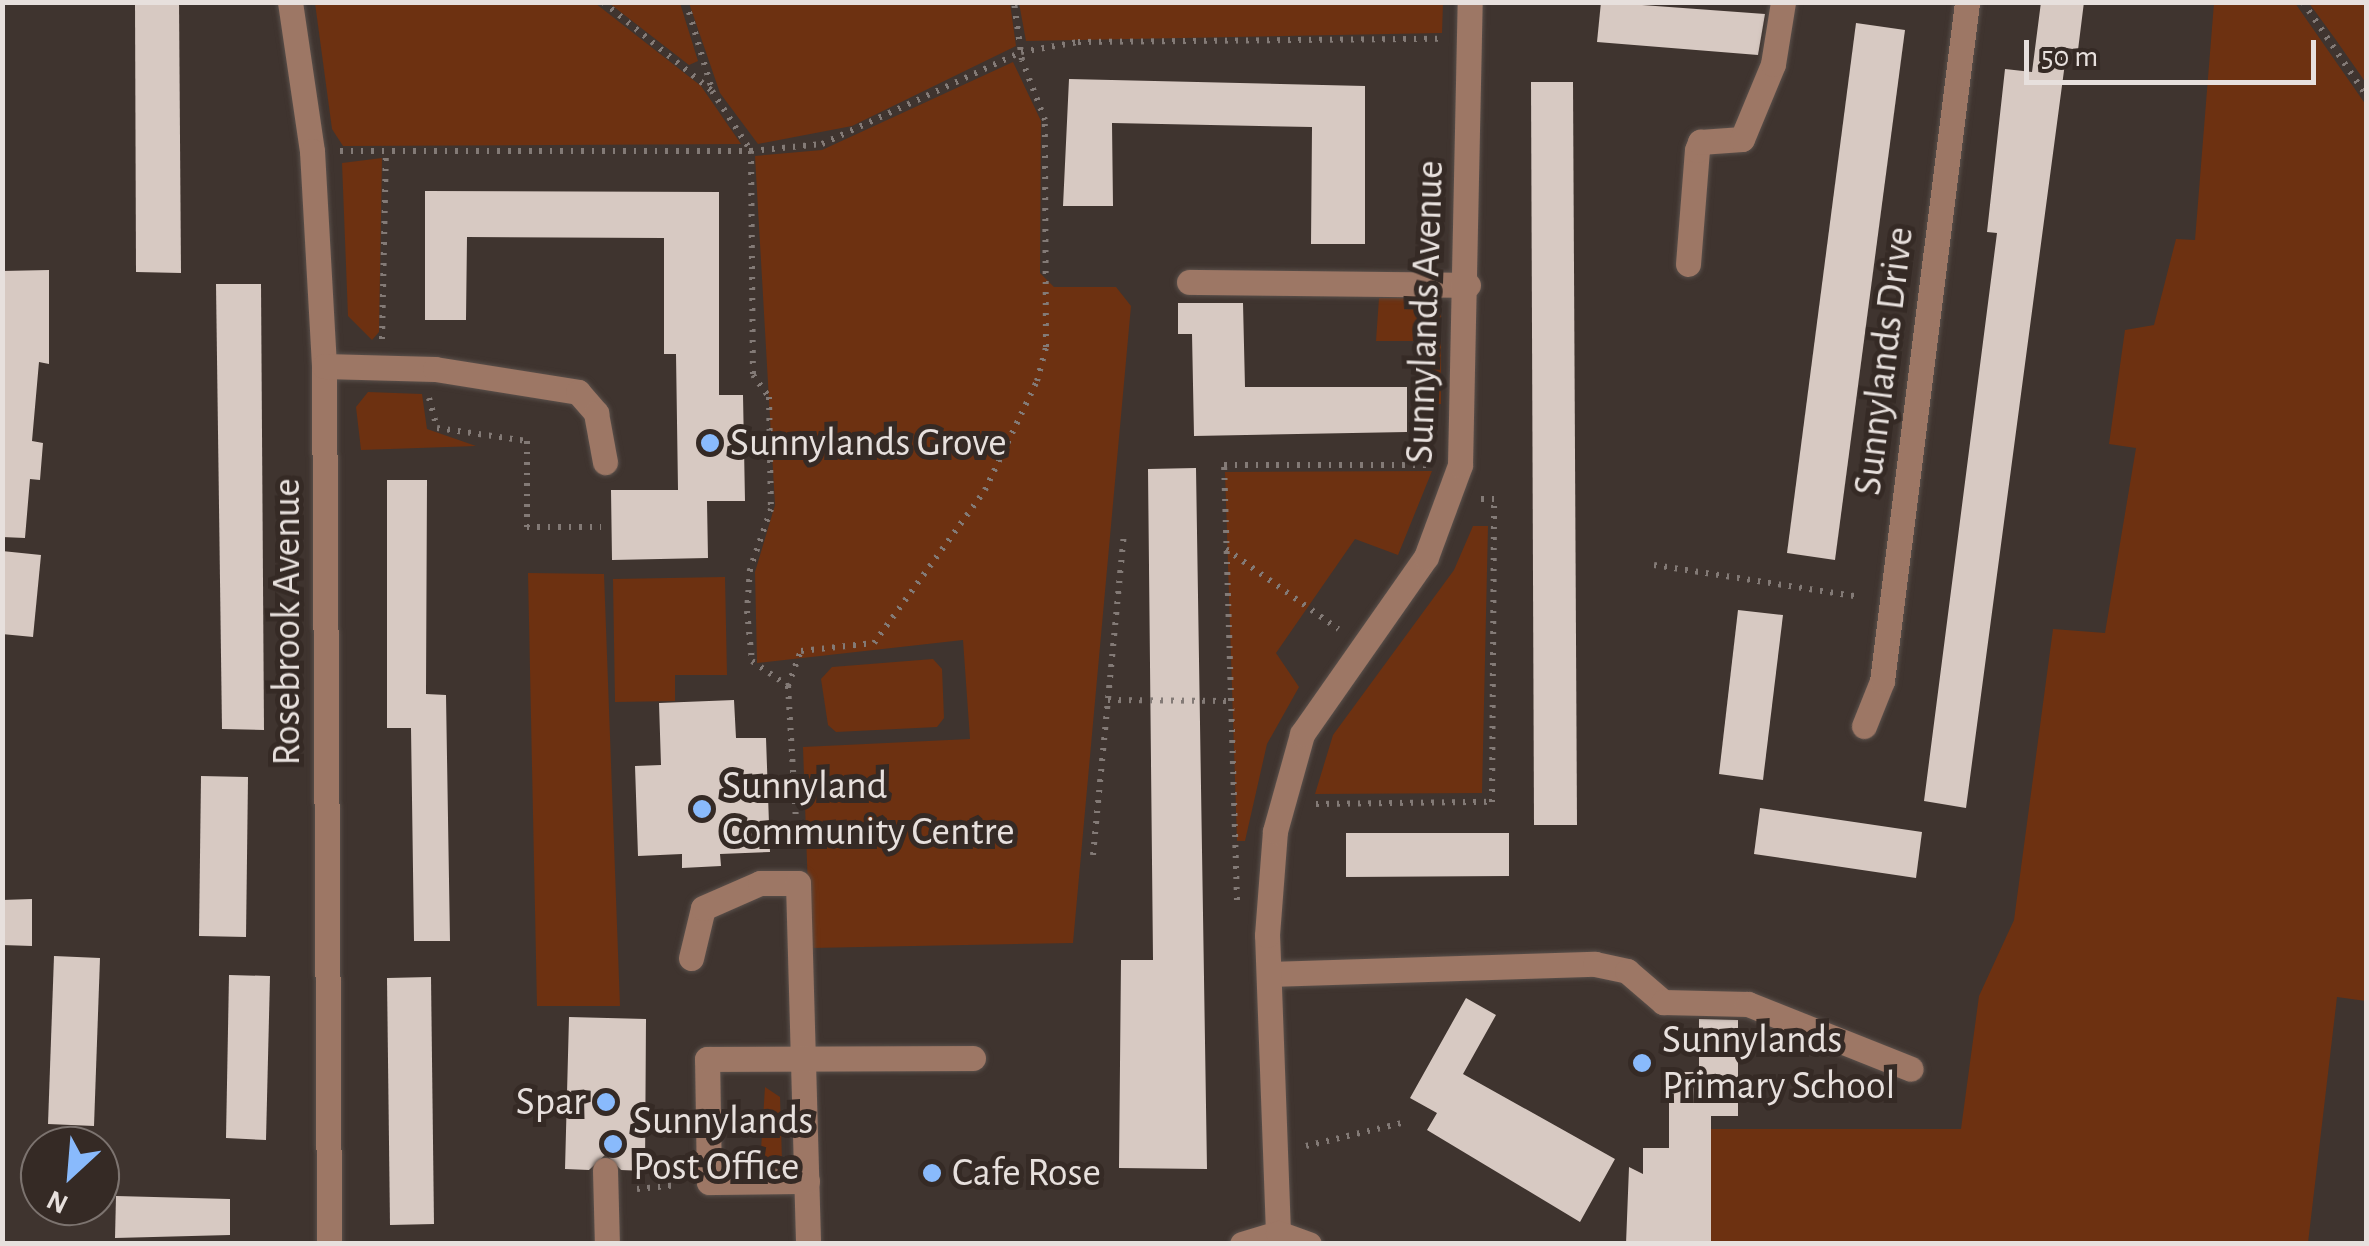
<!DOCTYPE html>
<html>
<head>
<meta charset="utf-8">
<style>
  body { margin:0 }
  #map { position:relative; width:2369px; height:1246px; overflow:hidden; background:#3f342f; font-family:"Alegreya Sans",sans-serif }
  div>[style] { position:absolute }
  .green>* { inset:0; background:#6d3111 }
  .building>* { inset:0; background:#d7c9c2 }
  .path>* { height:6px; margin-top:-3px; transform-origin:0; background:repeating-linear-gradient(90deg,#837a76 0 2.5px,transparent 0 10.5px) }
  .roads { filter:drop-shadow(0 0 2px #5a504b) drop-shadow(0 0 2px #5a504b) }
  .minor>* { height:25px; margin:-12.5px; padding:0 12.5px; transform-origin:12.5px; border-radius:12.5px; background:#9d7765 }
  .dots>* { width:28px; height:28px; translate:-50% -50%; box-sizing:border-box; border:5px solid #352a25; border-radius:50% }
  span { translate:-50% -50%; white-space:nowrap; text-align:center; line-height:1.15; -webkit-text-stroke:10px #352a25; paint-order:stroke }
  .street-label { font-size:40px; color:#e7e0dd }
  .poi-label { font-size:40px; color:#e7e0dd }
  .left { translate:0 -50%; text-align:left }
  .right { translate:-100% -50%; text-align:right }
  .frame { position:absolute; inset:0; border:5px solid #e7e0dd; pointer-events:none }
  .north { position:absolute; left:20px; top:1126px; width:100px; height:100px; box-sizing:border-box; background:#352a25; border:2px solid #7c736f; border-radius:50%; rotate:206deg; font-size:28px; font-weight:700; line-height:40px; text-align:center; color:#e7e0dd }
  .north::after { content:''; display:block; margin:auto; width:35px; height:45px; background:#89bafc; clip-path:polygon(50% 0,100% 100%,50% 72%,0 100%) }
  .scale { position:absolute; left:2024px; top:40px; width:292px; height:45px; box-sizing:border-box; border:5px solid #e7e0dd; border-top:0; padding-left:12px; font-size:30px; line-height:35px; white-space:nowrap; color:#e7e0dd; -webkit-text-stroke:8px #352a25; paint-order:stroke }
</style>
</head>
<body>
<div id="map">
  <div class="green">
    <i style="clip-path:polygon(315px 3px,595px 3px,701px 86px,741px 144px,343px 146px,332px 129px)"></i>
    <i style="clip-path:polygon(609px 3px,680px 3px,698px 61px,689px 65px)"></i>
    <i style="clip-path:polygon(689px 3px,1010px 3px,1016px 46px,852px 126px,758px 144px,720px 93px)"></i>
    <i style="clip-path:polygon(1019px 3px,1443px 3px,1442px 33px,1026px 41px)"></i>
    <i style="clip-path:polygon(2214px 3px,2295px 3px,2366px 105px,2366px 1001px,2337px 997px,2308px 1243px,1711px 1243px,1711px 1129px,1961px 1129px,1979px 996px,2014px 920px,2053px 629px,2105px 633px,2136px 448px,2109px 444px,2125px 330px,2154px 325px,2176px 239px,2195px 240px)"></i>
    <i style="clip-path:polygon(2309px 3px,2366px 3px,2366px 83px,2336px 40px)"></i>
    <i style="clip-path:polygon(1013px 62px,1041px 121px,1040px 273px,1054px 287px,1116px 287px,1131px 306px,1073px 943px,810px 948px,803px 747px,970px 739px,963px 640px,757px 663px,755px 572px,775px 505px,755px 156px,822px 150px)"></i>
    <i style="clip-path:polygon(382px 158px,379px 332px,372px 340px,348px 316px,342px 163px)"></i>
    <i style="clip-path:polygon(1379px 298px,1427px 298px,1441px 311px,1441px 404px,1418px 405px,1418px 341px,1376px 341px)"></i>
    <i style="clip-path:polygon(368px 392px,422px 394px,427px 429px,476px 446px,361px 450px,356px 407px)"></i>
    <i style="clip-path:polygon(1432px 471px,1398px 555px,1355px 539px,1276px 653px,1299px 687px,1267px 744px,1245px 841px,1237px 841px,1225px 472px)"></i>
    <i style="clip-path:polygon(1473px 526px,1488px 526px,1482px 793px,1315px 794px,1333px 735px,1454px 570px)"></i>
    <i style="clip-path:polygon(528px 573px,604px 574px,620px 1006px,537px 1006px)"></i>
    <i style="clip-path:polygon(725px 577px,727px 675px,675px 675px,675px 701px,615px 702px,613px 579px)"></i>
    <i style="clip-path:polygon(933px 659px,942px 669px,944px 718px,937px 727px,836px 732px,828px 725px,821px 679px,832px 667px)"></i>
    <i style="clip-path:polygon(765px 1087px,780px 1097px,782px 1160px,775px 1171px,760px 1166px)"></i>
  </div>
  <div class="building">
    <i style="clip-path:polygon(135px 2px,179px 2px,181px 273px,136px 272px)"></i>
    <i style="clip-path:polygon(1601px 2px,1765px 14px,1758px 55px,1597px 42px)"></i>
    <i style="clip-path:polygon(2041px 2px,2084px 2px,2078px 50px,2067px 48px,1966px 808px,1924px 801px,1997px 233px,1987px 232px,2005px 69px,2032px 72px)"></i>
    <i style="clip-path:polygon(1856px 23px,1905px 30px,1835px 560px,1787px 553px)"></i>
    <i style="clip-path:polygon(1069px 79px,1365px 86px,1365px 244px,1311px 244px,1312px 127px,1112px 123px,1113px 206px,1063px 206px)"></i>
    <i style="clip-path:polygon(1531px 82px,1573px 82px,1577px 825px,1534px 825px)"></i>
    <i style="clip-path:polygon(425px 191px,719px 192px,719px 395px,743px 395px,745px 501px,707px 501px,708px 558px,612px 560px,611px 490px,678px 490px,676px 354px,664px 354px,664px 238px,467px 237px,466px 320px,425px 320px)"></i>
    <i style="clip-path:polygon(49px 270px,49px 364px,39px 362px,32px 441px,43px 443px,40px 480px,30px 479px,25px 538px,2px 537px,2px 271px)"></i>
    <i style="clip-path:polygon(216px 284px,261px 284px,264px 730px,222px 729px)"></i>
    <i style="clip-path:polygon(1178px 303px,1243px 303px,1245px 387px,1407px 387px,1407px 432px,1194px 436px,1192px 334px,1178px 334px)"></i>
    <i style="clip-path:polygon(1196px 468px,1207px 1169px,1119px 1168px,1121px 960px,1153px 960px,1148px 469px)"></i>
    <i style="clip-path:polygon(387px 480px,427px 480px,426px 694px,446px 695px,450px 941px,414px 941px,411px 728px,387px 728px)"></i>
    <i style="clip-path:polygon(2px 551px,41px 555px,33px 637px,2px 634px)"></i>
    <i style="clip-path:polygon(1738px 610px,1783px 615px,1763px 780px,1719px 774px)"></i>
    <i style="clip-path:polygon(734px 700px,736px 738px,766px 738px,770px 852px,720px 854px,721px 866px,682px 868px,682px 854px,638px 856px,635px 766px,661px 765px,659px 703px)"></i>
    <i style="clip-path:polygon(201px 776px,248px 777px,246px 937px,199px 936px)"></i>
    <i style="clip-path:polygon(1760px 808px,1922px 832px,1916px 878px,1754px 854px)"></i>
    <i style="clip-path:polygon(1346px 833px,1509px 833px,1509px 876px,1346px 877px)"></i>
    <i style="clip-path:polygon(32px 899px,32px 946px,2px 945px,2px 900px)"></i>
    <i style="clip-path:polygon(54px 956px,100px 958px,94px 1126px,48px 1124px)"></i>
    <i style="clip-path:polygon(229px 975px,270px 976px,266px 1140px,226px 1138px)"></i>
    <i style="clip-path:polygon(431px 977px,434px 1224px,390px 1225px,387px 978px)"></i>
    <i style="clip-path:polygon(1466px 998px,1496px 1015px,1463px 1074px,1615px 1159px,1580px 1222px,1427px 1130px,1437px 1113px,1410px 1098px)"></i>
    <i style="clip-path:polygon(569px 1017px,646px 1019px,645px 1171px,621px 1170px,606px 1154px,589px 1170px,565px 1169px)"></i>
    <i style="clip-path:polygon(1699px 1019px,1738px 1020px,1738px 1116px,1711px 1116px,1711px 1244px,1626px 1244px,1629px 1167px,1643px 1174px,1643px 1148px,1669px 1148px,1669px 1072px,1699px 1072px)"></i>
    <i style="clip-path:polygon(116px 1196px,230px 1199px,230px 1235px,115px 1238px)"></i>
  </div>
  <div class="path">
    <i style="left:603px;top:2px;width:141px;rotate:39.2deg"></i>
    <i style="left:712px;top:91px;width:72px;rotate:57deg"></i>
    <i style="left:751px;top:151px;width:71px;rotate:-5.6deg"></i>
    <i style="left:822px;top:144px;width:219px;rotate:-24.8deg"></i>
    <i style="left:1021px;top:52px;width:58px;rotate:-10deg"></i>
    <i style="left:1078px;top:42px;width:360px;rotate:-0.5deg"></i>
    <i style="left:686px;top:2px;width:92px;rotate:73.5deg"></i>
    <i style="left:2303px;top:2px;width:112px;rotate:55.9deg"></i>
    <i style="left:340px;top:151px;width:411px"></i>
    <i style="left:751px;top:151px;width:224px;rotate:89.5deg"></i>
    <i style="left:753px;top:375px;width:27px;rotate:54deg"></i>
    <i style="left:769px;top:397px;width:112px;rotate:89deg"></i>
    <i style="left:771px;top:509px;width:64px;rotate:109.3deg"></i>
    <i style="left:750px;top:569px;width:42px;rotate:94.1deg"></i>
    <i style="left:747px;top:611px;width:50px;rotate:84.3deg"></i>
    <i style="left:752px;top:661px;width:44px;rotate:34.8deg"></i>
    <i style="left:788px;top:686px;width:166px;rotate:86.6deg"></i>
    <i style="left:382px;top:339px;width:188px;rotate:-88.8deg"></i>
    <i style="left:429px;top:398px;width:31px;rotate:75deg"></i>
    <i style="left:437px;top:428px;width:91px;rotate:8.2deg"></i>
    <i style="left:527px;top:441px;width:86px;rotate:90deg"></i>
    <i style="left:527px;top:527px;width:74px"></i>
    <i style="left:1226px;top:549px;width:138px;rotate:35.5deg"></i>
    <i style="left:1654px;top:565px;width:209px;rotate:8.8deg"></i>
    <i style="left:788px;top:686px;width:37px;rotate:-70deg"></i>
    <i style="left:801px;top:651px;width:73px;rotate:-6.3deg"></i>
    <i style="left:874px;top:643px;width:189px;rotate:-54deg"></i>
    <i style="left:985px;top:490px;width:121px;rotate:-64.5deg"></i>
    <i style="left:1037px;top:381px;width:35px;rotate:-75deg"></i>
    <i style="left:1046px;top:347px;width:227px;rotate:-90.3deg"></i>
    <i style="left:1045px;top:120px;width:64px;rotate:-111deg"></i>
    <i style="left:1022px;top:60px;width:59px;rotate:-97.9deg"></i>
    <i style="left:1108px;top:700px;width:120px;rotate:0.5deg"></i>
    <i style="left:1316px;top:804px;width:176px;rotate:-0.7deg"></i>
    <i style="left:1492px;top:802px;width:303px;rotate:-89.6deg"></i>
    <i style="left:1494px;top:499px;width:13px;rotate:180deg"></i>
    <i style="left:1093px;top:855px;width:321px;rotate:-84.5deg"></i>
    <i style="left:1237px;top:900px;width:435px;rotate:-91.7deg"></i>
    <i style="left:1224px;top:465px;width:206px"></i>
    <i style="left:1306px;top:1146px;width:99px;rotate:-13.5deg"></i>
    <i style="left:637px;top:1189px;width:42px;rotate:-5.4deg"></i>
  </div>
  <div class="roads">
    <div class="minor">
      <i style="left:290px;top:2px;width:151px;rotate:81.6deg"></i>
      <i style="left:312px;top:151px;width:215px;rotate:86.8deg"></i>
      <i style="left:324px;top:366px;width:878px;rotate:89.67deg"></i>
      <i style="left:1688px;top:264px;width:114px;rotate:-85.5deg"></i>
      <i style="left:1697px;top:150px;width:9px;rotate:-69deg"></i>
      <i style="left:1700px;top:142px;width:42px;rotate:-4.1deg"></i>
      <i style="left:1742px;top:139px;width:81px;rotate:-67.5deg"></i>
      <i style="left:1773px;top:64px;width:63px;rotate:-80.8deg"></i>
      <i style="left:1189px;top:282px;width:279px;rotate:0.6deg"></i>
      <i style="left:324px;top:366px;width:111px;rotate:1.5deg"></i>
      <i style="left:435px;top:369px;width:145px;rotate:9.1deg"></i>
      <i style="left:578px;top:392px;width:28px;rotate:49deg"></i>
      <i style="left:596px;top:413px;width:50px;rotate:79.6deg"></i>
      <i style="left:1864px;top:726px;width:48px;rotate:-68.2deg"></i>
      <i style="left:1882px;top:681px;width:684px;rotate:-82.86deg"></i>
      <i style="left:691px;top:958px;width:51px;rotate:-76.5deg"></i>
      <i style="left:703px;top:908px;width:62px;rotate:-23.7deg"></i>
      <i style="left:760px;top:883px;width:38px"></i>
      <i style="left:798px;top:883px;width:361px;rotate:88.4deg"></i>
      <i style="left:1269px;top:974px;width:326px;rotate:-1.8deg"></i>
      <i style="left:1595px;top:964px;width:33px;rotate:12deg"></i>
      <i style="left:1627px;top:971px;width:48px;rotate:40.7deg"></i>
      <i style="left:1663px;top:1002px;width:85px;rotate:1.3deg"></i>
      <i style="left:1748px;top:1004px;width:175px;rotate:21.7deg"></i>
      <i style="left:605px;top:1170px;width:74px;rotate:88.5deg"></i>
      <i style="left:807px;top:1181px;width:98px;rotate:179.4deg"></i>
      <i style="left:709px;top:1182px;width:123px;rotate:-90.9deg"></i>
      <i style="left:707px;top:1059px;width:266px;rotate:-0.2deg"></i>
      <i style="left:1278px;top:1233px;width:298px;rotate:-92.1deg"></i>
      <i style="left:1267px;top:935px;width:104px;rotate:-85.6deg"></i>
      <i style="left:1275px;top:831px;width:101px;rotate:-74.4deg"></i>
      <i style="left:1302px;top:734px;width:216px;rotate:-55deg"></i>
      <i style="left:1426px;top:557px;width:98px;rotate:-69.7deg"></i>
      <i style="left:1460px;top:465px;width:463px;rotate:-88.8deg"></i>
      <i style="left:1242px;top:1244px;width:38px;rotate:-17deg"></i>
      <i style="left:1278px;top:1233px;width:33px;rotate:20deg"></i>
    </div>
  </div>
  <div class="dots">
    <i style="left:710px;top:443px;background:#89bafc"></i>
    <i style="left:702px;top:809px;background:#89bafc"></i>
    <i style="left:1642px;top:1063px;background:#89bafc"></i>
    <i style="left:606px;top:1102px;background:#89bafc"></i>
    <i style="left:613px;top:1144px;background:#89bafc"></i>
    <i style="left:932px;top:1173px;background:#89bafc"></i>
  </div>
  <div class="street-label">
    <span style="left:1425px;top:312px;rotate:-88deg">Sunnylands Avenue</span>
    <span style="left:1884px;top:361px;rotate:-83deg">Sunnylands Drive</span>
    <span style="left:287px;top:622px;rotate:-90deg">Rosebrook Avenue</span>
  </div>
  <div class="poi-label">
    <span class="left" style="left:730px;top:443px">Sunnylands Grove</span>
    <span class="left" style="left:722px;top:809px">Sunnyland<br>Community Centre</span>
    <span class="left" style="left:1662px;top:1063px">Sunnylands<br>Primary School</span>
    <span class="right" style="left:586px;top:1102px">Spar</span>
    <span class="left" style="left:633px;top:1144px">Sunnylands<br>Post Office</span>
    <span class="left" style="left:952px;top:1173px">Cafe Rose</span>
  </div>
  <div class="frame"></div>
  <div class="north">N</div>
  <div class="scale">50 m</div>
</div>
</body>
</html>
